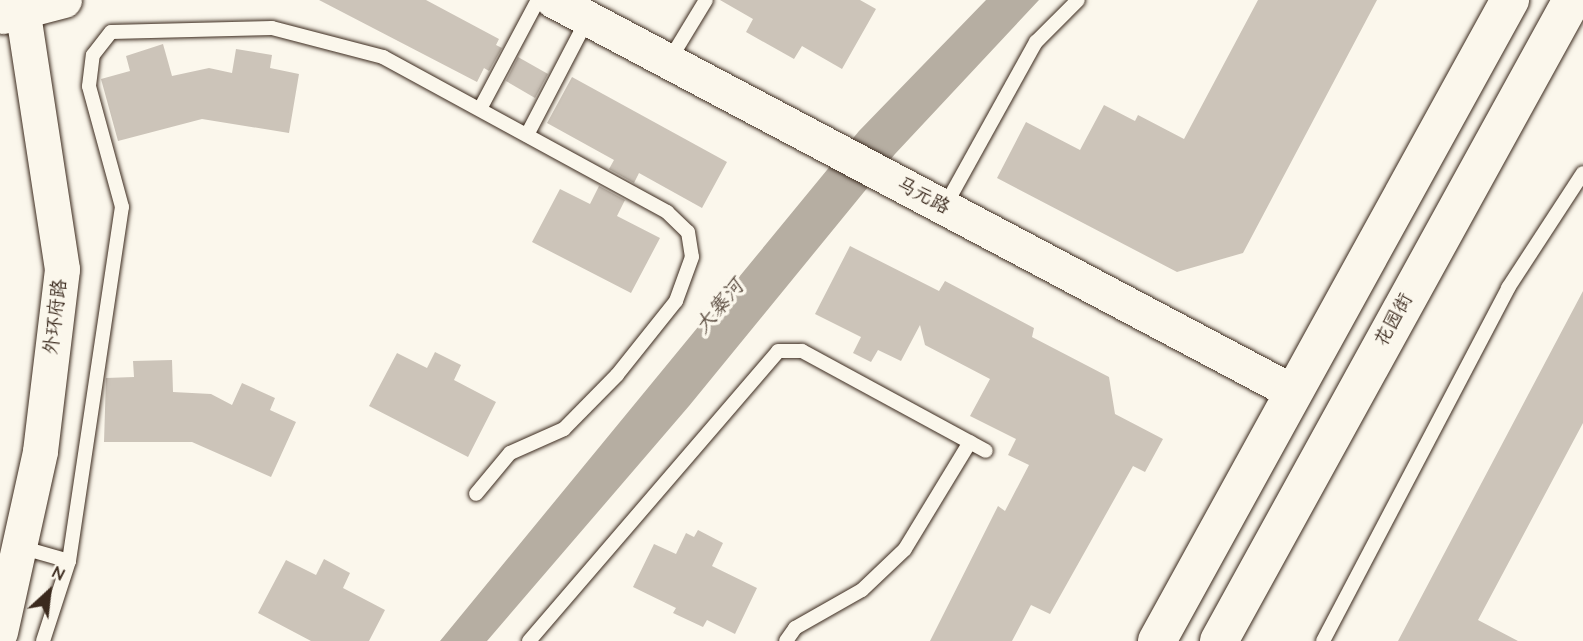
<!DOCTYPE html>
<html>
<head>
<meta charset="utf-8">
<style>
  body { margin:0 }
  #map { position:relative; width:1583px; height:641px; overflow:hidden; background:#fbf7ec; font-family:"Comic Neue","LXGW WenKai TC",sans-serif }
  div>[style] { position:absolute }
  .water>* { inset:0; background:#b6aea2 }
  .building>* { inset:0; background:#ccc4b9 }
  .roads { filter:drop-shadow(0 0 2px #3b2a1e) drop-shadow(0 0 2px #3b2a1e) }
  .service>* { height:14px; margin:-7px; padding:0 7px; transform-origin:7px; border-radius:7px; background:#fbf7ec }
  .tertiary>* { height:35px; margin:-17.5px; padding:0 17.5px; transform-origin:17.5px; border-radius:17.5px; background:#fbf7ec }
  .secondary>* { height:38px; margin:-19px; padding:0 19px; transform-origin:19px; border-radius:19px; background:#fbf7ec }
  span { translate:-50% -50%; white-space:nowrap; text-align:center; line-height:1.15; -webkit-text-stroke:7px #fbf7ec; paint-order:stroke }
  .street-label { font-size:19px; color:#3b2a1e }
  .water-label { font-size:21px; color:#605246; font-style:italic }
  .north { position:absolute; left:14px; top:557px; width:70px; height:70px; -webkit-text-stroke:5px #fbf7ec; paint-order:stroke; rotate:27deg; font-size:19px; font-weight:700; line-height:28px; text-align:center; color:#3b2a1e }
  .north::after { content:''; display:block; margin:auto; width:24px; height:32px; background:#3b2a1e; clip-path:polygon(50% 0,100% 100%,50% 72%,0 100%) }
</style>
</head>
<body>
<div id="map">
  <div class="water">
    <i style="clip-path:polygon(986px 0,1039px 0,895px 154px,689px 406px,487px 641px,440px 641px,859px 131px)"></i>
  </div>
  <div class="building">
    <i style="clip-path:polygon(319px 0,426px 0,499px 39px,496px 45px,502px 48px,489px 71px,484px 68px,477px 82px)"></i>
    <i style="clip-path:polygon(720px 0,860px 0,876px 9px,842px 69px,802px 46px,794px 59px,746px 32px,753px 19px)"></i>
    <i style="clip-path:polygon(1258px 0,1377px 0,1243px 253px,1177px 272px,997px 178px,1026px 122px,1080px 150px,1104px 105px,1135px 121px,1138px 115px,1184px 139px)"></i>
    <i style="clip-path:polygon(163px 44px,172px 76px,209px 68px,232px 73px,236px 49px,272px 55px,270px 68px,299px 74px,289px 133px,202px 119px,118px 141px,101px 79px,130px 71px,126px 56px)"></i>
    <i style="clip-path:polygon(518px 57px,548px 74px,535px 98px,506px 81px)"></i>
    <i style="clip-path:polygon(572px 77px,727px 162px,702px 208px,639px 173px,634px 183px,609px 169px,614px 160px,547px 123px)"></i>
    <i style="clip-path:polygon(599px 186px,625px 200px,617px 216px,660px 238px,631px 293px,532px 242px,560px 189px,590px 204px)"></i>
    <i style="clip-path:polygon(850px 246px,939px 291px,945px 281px,1034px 328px,1032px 337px,1109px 377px,1115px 414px,1163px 439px,1145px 472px,1133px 466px,1050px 614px,1031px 605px,1012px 641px,930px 641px,998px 506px,1005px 511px,1029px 465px,1008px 455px,1016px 439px,970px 416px,990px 379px,925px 345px,920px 325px,901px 361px,878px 350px,871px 362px,853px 353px,861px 337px,815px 314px)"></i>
    <i style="clip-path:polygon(1583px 291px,1583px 423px,1478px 620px,1518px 641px,1398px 641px)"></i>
    <i style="clip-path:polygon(435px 352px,461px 365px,454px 380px,496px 402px,468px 457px,369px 406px,397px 353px,427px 368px)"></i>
    <i style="clip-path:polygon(172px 360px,173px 392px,211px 394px,232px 405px,242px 383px,275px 398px,270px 410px,296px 422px,271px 477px,192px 442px,104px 442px,106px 378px,134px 377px,133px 361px)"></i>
    <i style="clip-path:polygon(698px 530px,723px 543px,712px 566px,757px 588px,735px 634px,707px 620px,703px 627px,673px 613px,676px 608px,633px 587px,654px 544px,676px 554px,686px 533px,694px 537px)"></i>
    <i style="clip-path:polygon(324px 559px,350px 573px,343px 588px,385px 610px,369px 641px,311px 641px,258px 613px,286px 560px,316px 575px)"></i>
  </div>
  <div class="roads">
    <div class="service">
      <i style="left:669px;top:61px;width:71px;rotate:-58.8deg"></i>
      <i style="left:480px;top:109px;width:123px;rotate:-62deg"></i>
      <i style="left:527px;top:135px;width:132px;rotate:-62.5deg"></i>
      <i style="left:945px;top:206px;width:188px;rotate:-61deg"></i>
      <i style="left:1036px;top:42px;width:59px;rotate:-45deg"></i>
      <i style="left:20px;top:547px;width:51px;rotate:15.9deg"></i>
      <i style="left:43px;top:641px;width:84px;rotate:-72deg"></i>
      <i style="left:69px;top:561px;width:358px;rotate:-81.5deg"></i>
      <i style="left:122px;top:207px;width:125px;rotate:-105.3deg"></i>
      <i style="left:89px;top:86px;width:31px;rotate:-83deg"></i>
      <i style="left:93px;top:55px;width:29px;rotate:-52deg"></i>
      <i style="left:111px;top:32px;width:161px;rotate:-1.4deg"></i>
      <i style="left:272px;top:28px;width:115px;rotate:14.6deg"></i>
      <i style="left:383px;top:57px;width:324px;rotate:28.6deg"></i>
      <i style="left:667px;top:212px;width:29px;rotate:44deg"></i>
      <i style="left:688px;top:232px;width:25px;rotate:81deg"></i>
      <i style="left:692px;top:257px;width:47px;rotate:110deg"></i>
      <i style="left:676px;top:301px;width:95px;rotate:128.6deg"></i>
      <i style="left:617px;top:375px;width:76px;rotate:134.5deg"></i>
      <i style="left:564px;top:429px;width:59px;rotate:156deg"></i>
      <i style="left:510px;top:453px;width:53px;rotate:129.7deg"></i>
      <i style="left:529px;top:641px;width:382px;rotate:-49.3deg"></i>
      <i style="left:778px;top:351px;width:24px"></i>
      <i style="left:802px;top:351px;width:209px;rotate:28.5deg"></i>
      <i style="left:786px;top:641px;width:16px;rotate:-55deg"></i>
      <i style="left:795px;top:628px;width:77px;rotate:-29.6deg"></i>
      <i style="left:862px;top:590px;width:59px;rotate:-43.6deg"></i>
      <i style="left:905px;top:549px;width:125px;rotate:-58.7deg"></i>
      <i style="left:1323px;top:641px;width:399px;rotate:-62.3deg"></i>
      <i style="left:1508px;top:288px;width:137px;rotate:-56.9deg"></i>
    </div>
    <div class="tertiary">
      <i style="left:553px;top:0;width:837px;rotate:27.91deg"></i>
      <i style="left:3px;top:16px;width:63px;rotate:-14.7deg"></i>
      <i style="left:0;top:632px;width:185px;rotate:-77.5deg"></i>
      <i style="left:40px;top:451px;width:183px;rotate:-83.1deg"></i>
      <i style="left:62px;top:269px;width:272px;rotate:-98.7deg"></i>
    </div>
    <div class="secondary">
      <i style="left:1157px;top:641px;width:732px;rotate:-61.16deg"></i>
      <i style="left:1219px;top:641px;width:732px;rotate:-61.16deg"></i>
    </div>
  </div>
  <div class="street-label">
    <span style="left:923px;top:196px;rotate:28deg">马元路</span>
    <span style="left:56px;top:317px;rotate:-83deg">外环府路</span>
    <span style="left:1394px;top:320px;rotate:-61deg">花园街</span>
  </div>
  <div class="water-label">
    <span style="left:719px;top:306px;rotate:-50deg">大寨河</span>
  </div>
  <div class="north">N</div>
</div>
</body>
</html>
